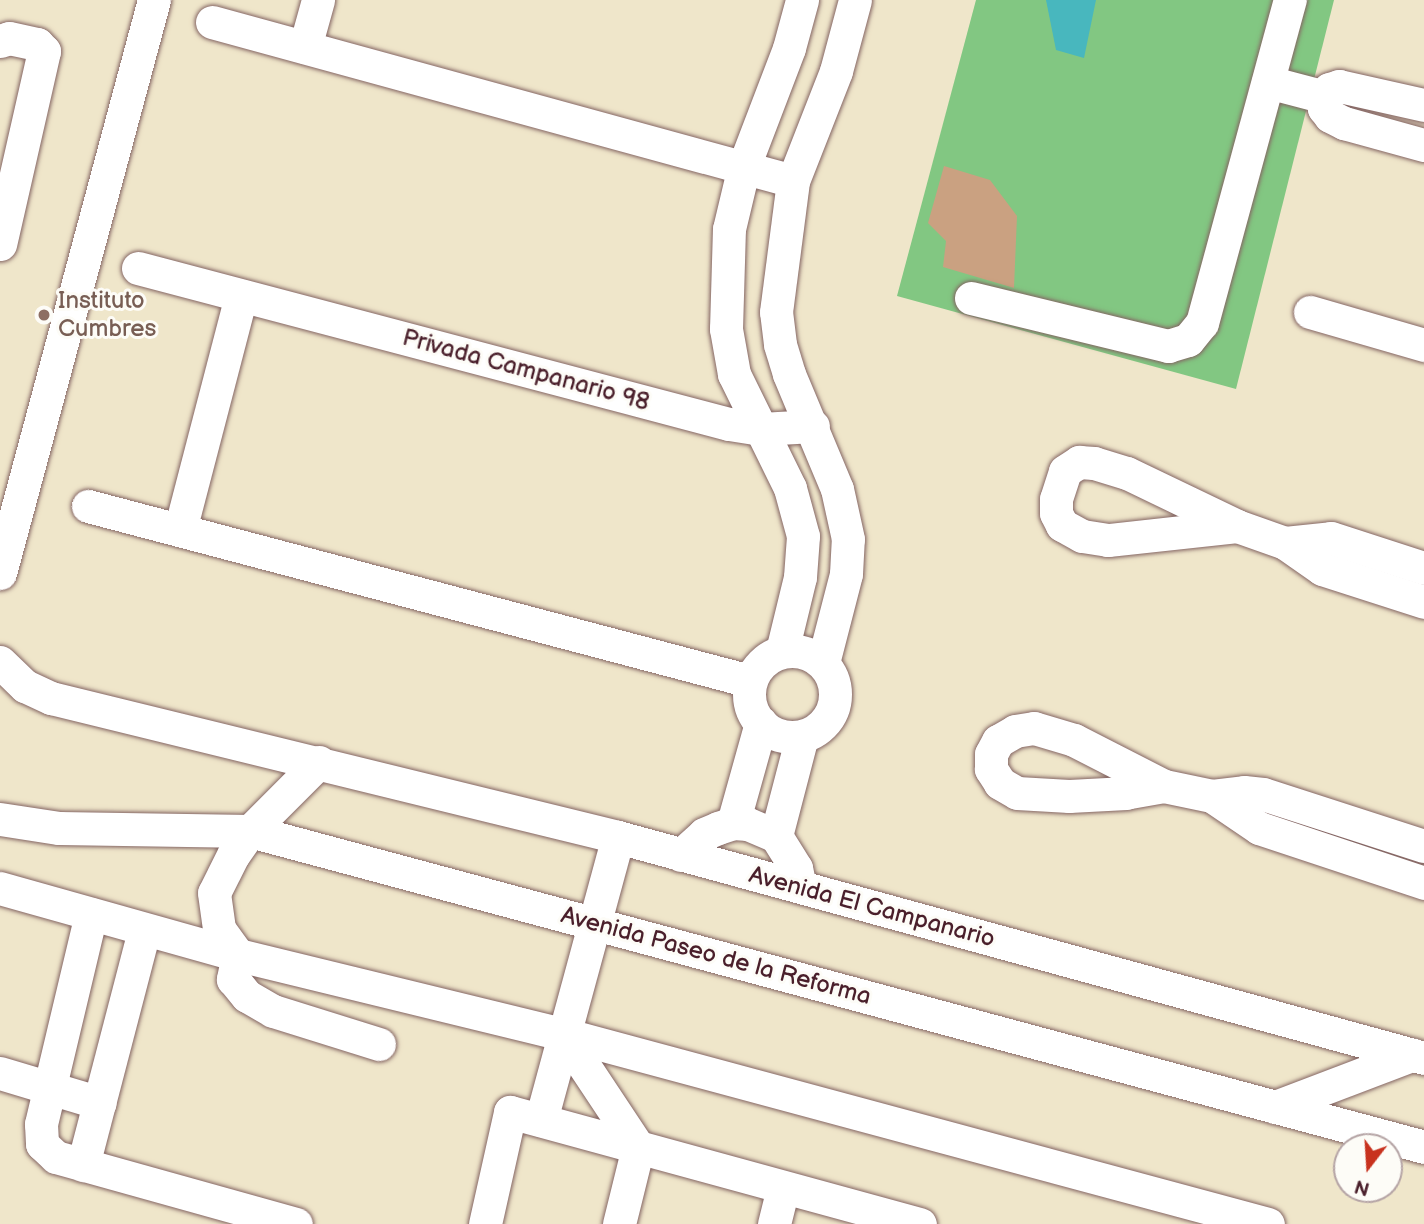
<!DOCTYPE html>
<html>
<head>
<meta charset="utf-8">
<style>
  body { margin:0 }
  #map { position:relative; width:1424px; height:1224px; overflow:hidden; background:#efe6ca; font-family:"Balsamiq Sans",sans-serif }
  div>[style] { position:absolute }
  .green>* { inset:0; background:#82c782 }
  .water>* { inset:0; background:#48b7be }
  .building>* { inset:0; background:#caa181 }
  .roads { filter:drop-shadow(0 0 2px #846563) drop-shadow(0 0 2px #846563) }
  .minor>* { height:33px; margin:-16.5px; padding:0 16.5px; transform-origin:16.5px; border-radius:16.5px; background:#fff }
  .minor>.ring { margin:-16.5px; padding:0; box-sizing:content-box; background:none; border:33px solid #fff; border-radius:50% }
  .dots>* { width:19px; height:19px; translate:-50% -50%; box-sizing:border-box; border:4px solid #fdfcf7; border-radius:50% }
  span { translate:-50% -50%; white-space:nowrap; text-align:center; line-height:1.15; -webkit-text-stroke:6px #fdfcf7; paint-order:stroke }
  .education-label { font-size:24px; color:#785e54 }
  .left { translate:0 -50%; text-align:left }
  .street-label { font-size:24px; color:#4a1f2b }
  .north { position:absolute; left:1333px; top:1133px; width:70px; height:70px; box-sizing:border-box; background:#fdfcf7; border:2px solid #b5a4a5; border-radius:50%; rotate:197deg; font-size:19px; font-weight:700; line-height:28px; text-align:center; color:#4a1f2b }
  .north::after { content:''; display:block; margin:auto; width:24px; height:32px; background:#c8321e; clip-path:polygon(50% 0,100% 100%,50% 72%,0 100%) }
</style>
</head>
<body>
<div id="map">
  <div class="green">
    <i style="clip-path:polygon(976px 0,1334px 0,1236px 389px,897px 296px)"></i>
  </div>
  <div class="water">
    <i style="clip-path:polygon(1046px 0,1096px 0,1084px 58px,1056px 50px)"></i>
  </div>
  <div class="building">
    <i style="clip-path:polygon(944px 166px,990px 180px,1017px 216px,1014px 288px,943px 267px,946px 241px,928px 223px)"></i>
  </div>
  <div class="roads">
    <div class="minor">
      <i style="left:212px;top:22px;width:602px;rotate:15.31deg"></i>
      <i style="left:0;top:41px;width:9px;rotate:-18deg"></i>
      <i style="left:9px;top:38px;width:29px;rotate:12deg"></i>
      <i style="left:37px;top:44px;width:10px;rotate:45deg"></i>
      <i style="left:44px;top:51px;width:198px;rotate:102.8deg"></i>
      <i style="left:305px;top:47px;width:49px;rotate:-74.5deg"></i>
      <i style="left:1268px;top:82px;width:59px;rotate:14.7deg"></i>
      <i style="left:1424px;top:105px;width:87px;rotate:-167.4deg"></i>
      <i style="left:1339px;top:86px;width:10px;rotate:163deg"></i>
      <i style="left:1329px;top:89px;width:20px;rotate:105deg"></i>
      <i style="left:1324px;top:108px;width:10px;rotate:53deg"></i>
      <i style="left:1330px;top:116px;width:16px;rotate:27deg"></i>
      <i style="left:1344px;top:123px;width:83px;rotate:15.4deg"></i>
      <i style="left:138px;top:268px;width:611px;rotate:14.79deg"></i>
      <i style="left:729px;top:424px;width:32px;rotate:9deg"></i>
      <i style="left:761px;top:429px;width:52px;rotate:-3.3deg"></i>
      <i style="left:971px;top:298px;width:203px;rotate:13.7deg"></i>
      <i style="left:1168px;top:346px;width:21px;rotate:-17deg"></i>
      <i style="left:1188px;top:340px;width:22px;rotate:-51deg"></i>
      <i style="left:1202px;top:323px;width:335px;rotate:-74.8deg"></i>
      <i style="left:1310px;top:312px;width:119px;rotate:16.1deg"></i>
      <i style="left:88px;top:506px;width:685px;rotate:14.81deg"></i>
      <i style="left:1237px;top:526px;width:130px;rotate:173.8deg"></i>
      <i style="left:1108px;top:540px;width:26px;rotate:-171deg"></i>
      <i style="left:1082px;top:536px;width:23px;rotate:-151deg"></i>
      <i style="left:1062px;top:525px;width:13px;rotate:-117deg"></i>
      <i style="left:1056px;top:513px;width:14px;rotate:-90deg"></i>
      <i style="left:1056px;top:499px;width:29px;rotate:-72deg"></i>
      <i style="left:1065px;top:471px;width:17px;rotate:-33deg"></i>
      <i style="left:1079px;top:462px;width:15px;rotate:4deg"></i>
      <i style="left:1094px;top:463px;width:34px;rotate:17deg"></i>
      <i style="left:1127px;top:473px;width:122px;rotate:25.7deg"></i>
      <i style="left:1237px;top:526px;width:51px;rotate:19.5deg"></i>
      <i style="left:1285px;top:543px;width:45px;rotate:35.1deg"></i>
      <i style="left:1322px;top:569px;width:107px;rotate:17.9deg"></i>
      <i style="left:180px;top:530px;width:242px;rotate:-75.4deg"></i>
      <i style="left:1285px;top:543px;width:46px;rotate:-6.2deg"></i>
      <i style="left:1331px;top:538px;width:98px;rotate:17.9deg"></i>
      <i style="left:0;top:573px;width:593px;rotate:-74.96deg"></i>
      <i class="ring" style="left:749px;top:651px;width:53px;height:53px"></i>
      <i style="left:782px;top:651px;width:76px;rotate:-76.3deg"></i>
      <i style="left:800px;top:577px;width:41px;rotate:-85.8deg"></i>
      <i style="left:803px;top:536px;width:50px;rotate:-105.2deg"></i>
      <i style="left:790px;top:488px;width:127px;rotate:-116.2deg"></i>
      <i style="left:734px;top:374px;width:46px;rotate:-100.1deg"></i>
      <i style="left:726px;top:329px;width:100px;rotate:-88.3deg"></i>
      <i style="left:729px;top:229px;width:65px;rotate:-76.6deg"></i>
      <i style="left:744px;top:166px;width:126px;rotate:-69.1deg"></i>
      <i style="left:789px;top:48px;width:50px;rotate:-74.8deg"></i>
      <i style="left:0;top:662px;width:35px;rotate:44deg"></i>
      <i style="left:25px;top:686px;width:29px;rotate:25deg"></i>
      <i style="left:51px;top:698px;width:584px;rotate:13.77deg"></i>
      <i style="left:618px;top:837px;width:836px;rotate:15.33deg"></i>
      <i style="left:823px;top:663px;width:92px;rotate:-75.5deg"></i>
      <i style="left:846px;top:574px;width:35px;rotate:-87deg"></i>
      <i style="left:848px;top:539px;width:51px;rotate:-102.4deg"></i>
      <i style="left:837px;top:489px;width:125px;rotate:-112.7deg"></i>
      <i style="left:789px;top:374px;width:31px;rotate:-107deg"></i>
      <i style="left:780px;top:344px;width:32px;rotate:-97deg"></i>
      <i style="left:776px;top:312px;width:132px;rotate:-82.6deg"></i>
      <i style="left:793px;top:181px;width:118px;rotate:-68.6deg"></i>
      <i style="left:836px;top:71px;width:73px;rotate:-75deg"></i>
      <i style="left:319px;top:762px;width:98px;rotate:135deg"></i>
      <i style="left:250px;top:831px;width:29px;rotate:125deg"></i>
      <i style="left:233px;top:855px;width:42px;rotate:116.6deg"></i>
      <i style="left:214px;top:893px;width:36px;rotate:82deg"></i>
      <i style="left:219px;top:929px;width:32px;rotate:54deg"></i>
      <i style="left:238px;top:955px;width:25px;rotate:102deg"></i>
      <i style="left:233px;top:979px;width:22px;rotate:51deg"></i>
      <i style="left:247px;top:996px;width:30px;rotate:30deg"></i>
      <i style="left:273px;top:1011px;width:111px;rotate:17.3deg"></i>
      <i style="left:1164px;top:786px;width:39px;rotate:170deg"></i>
      <i style="left:1126px;top:793px;width:57px;rotate:177deg"></i>
      <i style="left:1069px;top:796px;width:52px;rotate:-176.7deg"></i>
      <i style="left:1017px;top:793px;width:20px;rotate:-150deg"></i>
      <i style="left:1000px;top:783px;width:17px;rotate:-123deg"></i>
      <i style="left:991px;top:769px;width:15px;rotate:-90deg"></i>
      <i style="left:991px;top:754px;width:15px;rotate:-62deg"></i>
      <i style="left:998px;top:741px;width:20px;rotate:-30deg"></i>
      <i style="left:1015px;top:731px;width:19px;rotate:-9deg"></i>
      <i style="left:1034px;top:728px;width:42px;rotate:16.7deg"></i>
      <i style="left:1074px;top:740px;width:101px;rotate:27.1deg"></i>
      <i style="left:1164px;top:786px;width:49px;rotate:11.8deg"></i>
      <i style="left:1212px;top:796px;width:32px;rotate:-7deg"></i>
      <i style="left:1244px;top:792px;width:19px;rotate:6deg"></i>
      <i style="left:1263px;top:794px;width:169px;rotate:17.9deg"></i>
      <i style="left:1212px;top:796px;width:57px;rotate:34.2deg"></i>
      <i style="left:1259px;top:828px;width:174px;rotate:18.4deg"></i>
      <i style="left:0;top:819px;width:60px;rotate:8.7deg"></i>
      <i style="left:59px;top:828px;width:191px;rotate:0.9deg"></i>
      <i style="left:250px;top:831px;width:1216px;rotate:15.06deg"></i>
      <i style="left:733px;top:823px;width:104px;rotate:-74.4deg"></i>
      <i style="left:776px;top:836px;width:103px;rotate:-75.4deg"></i>
      <i style="left:681px;top:855px;width:31px;rotate:-42deg"></i>
      <i style="left:704px;top:834px;width:15px;rotate:-23deg"></i>
      <i style="left:718px;top:828px;width:16px;rotate:-18deg"></i>
      <i style="left:733px;top:823px;width:15px;rotate:4deg"></i>
      <i style="left:748px;top:824px;width:30px;rotate:23deg"></i>
      <i style="left:776px;top:836px;width:38px;rotate:58deg"></i>
      <i style="left:796px;top:868px;width:19px;rotate:78deg"></i>
      <i style="left:0;top:888px;width:247px;rotate:15.7deg"></i>
      <i style="left:238px;top:955px;width:334px;rotate:13.7deg"></i>
      <i style="left:563px;top:1034px;width:730px;rotate:15.08deg"></i>
      <i style="left:91px;top:914px;width:216px;rotate:103.4deg"></i>
      <i style="left:41px;top:1124px;width:20px;rotate:87deg"></i>
      <i style="left:42px;top:1144px;width:19px;rotate:43deg"></i>
      <i style="left:56px;top:1157px;width:249px;rotate:15.6deg"></i>
      <i style="left:563px;top:1034px;width:136px;rotate:56.4deg"></i>
      <i style="left:0;top:1073px;width:104px;rotate:16.7deg"></i>
      <i style="left:1275px;top:1107px;width:147px;rotate:-20.8deg"></i>
      <i style="left:541px;top:1120px;width:293px;rotate:-74.8deg"></i>
      <i style="left:83px;top:1165px;width:243px;rotate:-75.4deg"></i>
      <i style="left:485px;top:1224px;width:115px;rotate:-77.4deg"></i>
      <i style="left:510px;top:1112px;width:425px;rotate:15.3deg"></i>
      <i style="left:619px;top:1224px;width:79px;rotate:-76.1deg"></i>
      <i style="left:774px;top:1224px;width:37px;rotate:-76deg"></i>
    </div>
  </div>
  <div class="dots">
    <i style="left:44px;top:315px;background:#8d6e63"></i>
  </div>
  <div class="education-label">
    <span class="left" style="left:58px;top:315px">Instituto<br>Cumbres</span>
  </div>
  <div class="street-label">
    <span style="left:526px;top:370px;rotate:15deg">Privada Campanario 98</span>
    <span style="left:872px;top:907px;rotate:15deg">Avenida El Campanario</span>
    <span style="left:716px;top:956px;rotate:15deg">Avenida Paseo de la Reforma</span>
  </div>
  <div class="north">N</div>
</div>
</body>
</html>
